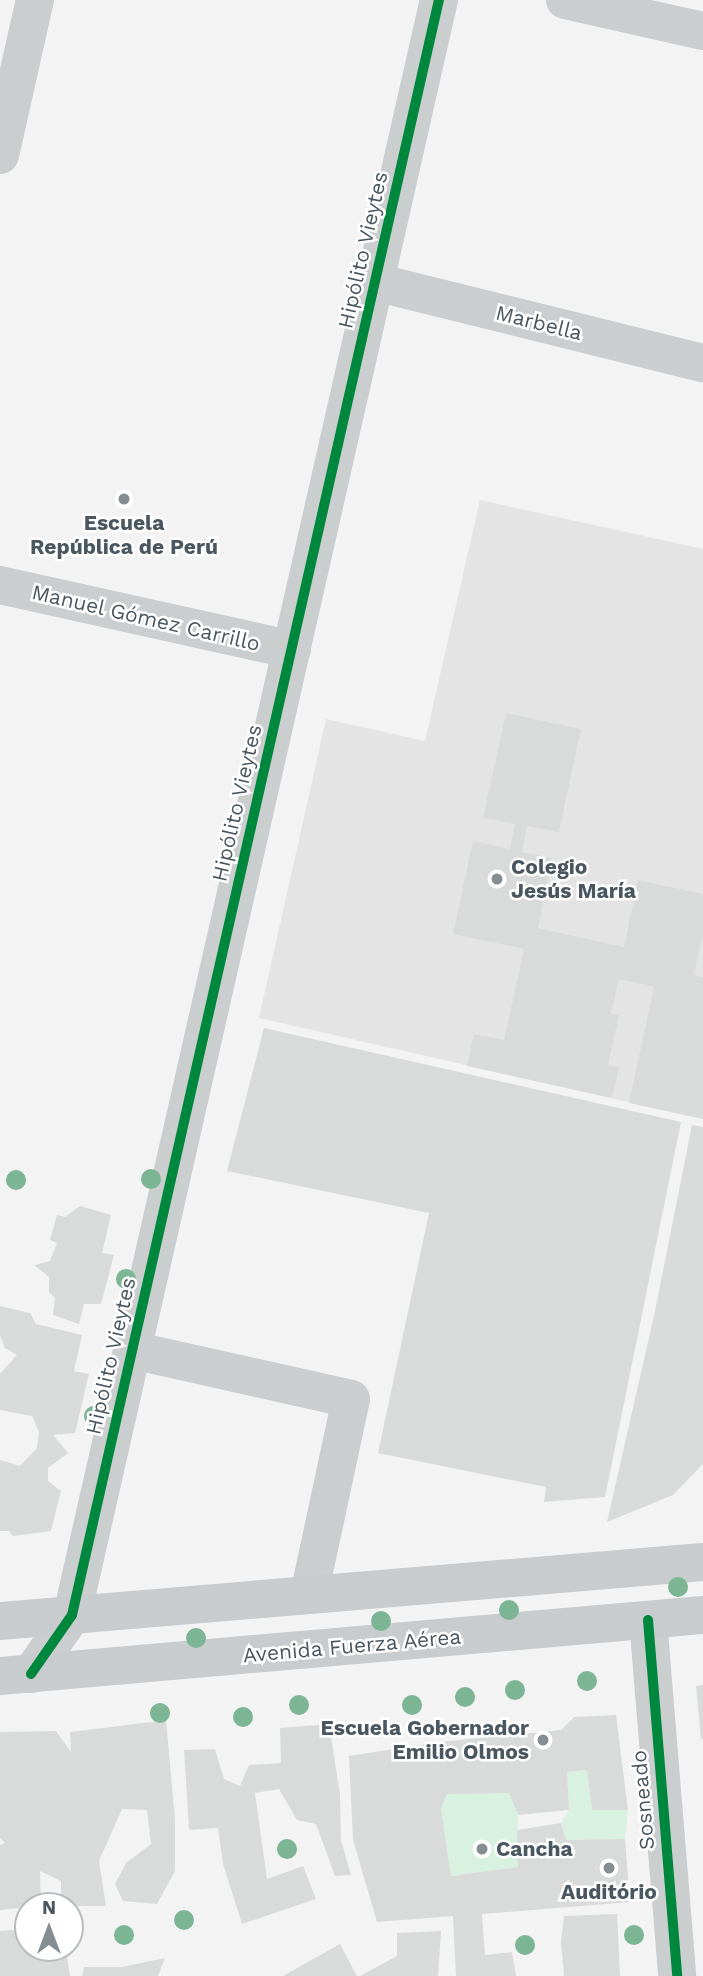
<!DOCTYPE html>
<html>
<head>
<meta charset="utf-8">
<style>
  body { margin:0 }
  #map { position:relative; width:703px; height:1976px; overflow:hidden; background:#f3f3f3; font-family:"Work Sans",sans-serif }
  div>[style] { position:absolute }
  .education>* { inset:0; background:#e5e4e5 }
  .green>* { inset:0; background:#d9f1e0 }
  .building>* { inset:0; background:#d9dbdb }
  .minor>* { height:38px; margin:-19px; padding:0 19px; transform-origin:19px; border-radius:19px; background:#cacecf }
  .major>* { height:38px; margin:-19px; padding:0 19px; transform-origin:19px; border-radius:19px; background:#c8ccce }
  .cycleway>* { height:10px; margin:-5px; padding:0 5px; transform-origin:5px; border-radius:5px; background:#00873e }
  .trees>* { width:20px; height:20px; margin:-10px; border-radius:50%; background:#7bb593 }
  .dots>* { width:19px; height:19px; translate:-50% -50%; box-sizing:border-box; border:4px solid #fff; border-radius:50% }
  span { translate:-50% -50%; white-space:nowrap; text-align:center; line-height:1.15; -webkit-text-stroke:5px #fff; paint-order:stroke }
  .street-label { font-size:21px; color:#4a5760 }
  .poi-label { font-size:21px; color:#4a5760; font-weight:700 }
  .left { translate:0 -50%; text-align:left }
  .right { translate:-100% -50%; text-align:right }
  .north { position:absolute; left:14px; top:1892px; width:70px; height:70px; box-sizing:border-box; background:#fff; border:2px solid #b7bcbf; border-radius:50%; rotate:0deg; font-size:19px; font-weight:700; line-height:28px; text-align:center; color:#4a5760 }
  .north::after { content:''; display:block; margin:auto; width:24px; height:32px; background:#858e93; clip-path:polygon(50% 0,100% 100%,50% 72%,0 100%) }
</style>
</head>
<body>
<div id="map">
  <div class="education">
    <i style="clip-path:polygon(480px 500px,703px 549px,703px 1119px,259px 1018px,326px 719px,425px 741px)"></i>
  </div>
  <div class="green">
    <i style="clip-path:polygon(587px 1770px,592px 1810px,628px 1810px,625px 1839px,566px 1840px,561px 1823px,569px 1810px,567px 1772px)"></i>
    <i style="clip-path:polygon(509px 1793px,518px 1815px,518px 1867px,451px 1876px,441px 1809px,447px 1794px)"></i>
  </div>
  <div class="building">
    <i style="clip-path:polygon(506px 713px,581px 729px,559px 832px,527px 826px,522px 852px,552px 858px,538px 928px,624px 947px,638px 880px,703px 894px,703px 935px,694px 975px,703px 977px,703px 1119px,629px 1103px,654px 987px,619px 979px,611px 1014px,619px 1015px,608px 1065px,619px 1067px,612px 1098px,467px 1066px,474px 1034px,504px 1040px,524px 949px,453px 934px,473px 841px,510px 849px,515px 824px,483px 818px)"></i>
    <i style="clip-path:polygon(264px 1028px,681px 1122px,605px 1497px,544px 1502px,546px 1487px,378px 1453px,429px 1213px,227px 1171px)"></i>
    <i style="clip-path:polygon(692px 1125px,703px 1127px,703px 1464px,673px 1495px,607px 1522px,655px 1311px)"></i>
    <i style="clip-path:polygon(80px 1206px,111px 1215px,102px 1253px,114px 1255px,101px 1304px,84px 1304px,79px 1324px,53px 1315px,55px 1298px,49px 1292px,49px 1277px,34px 1265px,50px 1261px,57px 1243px,50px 1240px,57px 1215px,65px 1217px)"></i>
    <i style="clip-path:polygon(0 1306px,30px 1313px,36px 1324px,82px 1335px,74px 1371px,89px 1374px,75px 1433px,53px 1435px,68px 1453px,48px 1468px,48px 1481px,61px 1491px,51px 1531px,13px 1536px,9px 1531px,0 1531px,0 1460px,20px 1466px,37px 1448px,39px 1432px,32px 1416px,0 1410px,0 1374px,17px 1355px,5px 1348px,0 1336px)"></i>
    <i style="clip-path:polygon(703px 1685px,703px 1739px,701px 1739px,696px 1686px)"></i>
    <i style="clip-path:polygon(616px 1715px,628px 1810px,592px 1810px,587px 1770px,567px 1772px,569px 1810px,518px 1815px,509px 1793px,447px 1794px,441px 1809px,451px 1876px,518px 1867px,517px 1830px,561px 1823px,566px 1840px,625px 1839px,630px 1902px,482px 1914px,485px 1955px,512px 1952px,516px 1976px,456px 1976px,453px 1916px,377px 1922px,353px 1840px,349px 1756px,439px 1742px,561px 1730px,574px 1717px)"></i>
    <i style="clip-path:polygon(166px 1720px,175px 1819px,175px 1871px,157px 1904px,123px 1901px,115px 1884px,126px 1863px,151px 1844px,147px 1810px,122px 1809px,99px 1861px,106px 1906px,61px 1906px,61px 1881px,40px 1871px,41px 1906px,0 1910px,0 1845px,5px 1843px,0 1838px,0 1732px,56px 1731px,71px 1752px,70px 1732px)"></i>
    <i style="clip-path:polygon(329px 1724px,340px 1794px,341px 1840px,351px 1875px,335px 1876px,316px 1824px,297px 1820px,279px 1789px,255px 1793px,267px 1879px,303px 1866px,316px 1899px,242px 1924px,223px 1864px,218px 1828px,189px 1830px,184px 1750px,215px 1749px,224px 1779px,240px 1786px,249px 1765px,281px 1763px,280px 1728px)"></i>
    <i style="clip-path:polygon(617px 1914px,620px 1976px,564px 1976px,561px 1942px,564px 1916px)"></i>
    <i style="clip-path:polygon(28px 1929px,28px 1948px,66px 1950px,70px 1976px,0 1976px,0 1931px)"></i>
    <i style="clip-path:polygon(441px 1931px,438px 1976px,360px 1976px,397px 1956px,397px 1933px)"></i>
    <i style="clip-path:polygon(340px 1944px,357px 1976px,283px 1976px)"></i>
    <i style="clip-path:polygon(165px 1958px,158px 1976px,82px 1976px,84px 1967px,122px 1967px)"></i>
  </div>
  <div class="minor">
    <i style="left:565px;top:0;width:141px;rotate:12.7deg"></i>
    <i style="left:0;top:155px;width:159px;rotate:-77.3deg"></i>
    <i style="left:375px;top:282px;width:338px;rotate:13.9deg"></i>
    <i style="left:0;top:585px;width:299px;rotate:12.5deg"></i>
    <i style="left:132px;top:1350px;width:224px;rotate:12.6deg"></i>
    <i style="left:351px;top:1399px;width:200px;rotate:102.1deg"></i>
    <i style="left:648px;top:1620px;width:357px;rotate:85.3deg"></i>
    <i style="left:31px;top:1674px;width:72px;rotate:-55.2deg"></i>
    <i style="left:72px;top:1615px;width:1656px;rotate:-77.2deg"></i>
  </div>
  <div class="major">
    <i style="left:0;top:1621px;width:705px;rotate:-4.8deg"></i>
    <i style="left:0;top:1676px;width:706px;rotate:-4.96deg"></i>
  </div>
  <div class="cycleway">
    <i style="left:648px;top:1620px;width:357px;rotate:85.3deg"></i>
    <i style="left:31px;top:1674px;width:72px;rotate:-55.2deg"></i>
    <i style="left:72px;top:1615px;width:1656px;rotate:-77.2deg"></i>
  </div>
  <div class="trees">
    <i style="left:151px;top:1179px"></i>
    <i style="left:16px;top:1180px"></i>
    <i style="left:126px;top:1279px"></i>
    <i style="left:94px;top:1416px"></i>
    <i style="left:678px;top:1587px"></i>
    <i style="left:509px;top:1610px"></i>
    <i style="left:381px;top:1621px"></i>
    <i style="left:196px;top:1638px"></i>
    <i style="left:587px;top:1681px"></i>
    <i style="left:515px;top:1690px"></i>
    <i style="left:465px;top:1697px"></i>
    <i style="left:299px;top:1705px"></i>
    <i style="left:412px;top:1705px"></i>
    <i style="left:160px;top:1713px"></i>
    <i style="left:243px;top:1717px"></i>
    <i style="left:287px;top:1849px"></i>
    <i style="left:184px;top:1920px"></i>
    <i style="left:124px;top:1935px"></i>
    <i style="left:634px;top:1935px"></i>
    <i style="left:525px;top:1945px"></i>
  </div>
  <div class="dots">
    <i style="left:124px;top:499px;background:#858e93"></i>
    <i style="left:497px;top:879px;background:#858e93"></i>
    <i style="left:543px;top:1740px;background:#858e93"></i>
    <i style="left:482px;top:1849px;background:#858e93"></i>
    <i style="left:609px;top:1868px;background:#858e93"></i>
  </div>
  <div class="street-label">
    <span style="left:363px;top:250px;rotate:-77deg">Hipólito Vieytes</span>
    <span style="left:539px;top:323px;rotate:14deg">Marbella</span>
    <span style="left:146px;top:618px;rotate:13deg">Manuel Gómez Carrillo</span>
    <span style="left:237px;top:803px;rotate:-77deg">Hipólito Vieytes</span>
    <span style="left:111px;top:1356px;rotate:-77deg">Hipólito Vieytes</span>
    <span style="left:352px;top:1646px;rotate:-5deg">Avenida Fuerza Aérea</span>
    <span style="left:643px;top:1800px;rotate:-95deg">Sosneado</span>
  </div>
  <div class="poi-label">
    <span style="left:124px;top:535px">Escuela<br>República de Perú</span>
    <span class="left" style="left:511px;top:879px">Colegio<br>Jesús María</span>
    <span class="right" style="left:529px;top:1740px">Escuela Gobernador<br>Emilio Olmos</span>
    <span class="left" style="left:496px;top:1849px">Cancha</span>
    <span style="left:609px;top:1892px">Auditório</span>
  </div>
  <div class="north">N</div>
</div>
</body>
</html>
